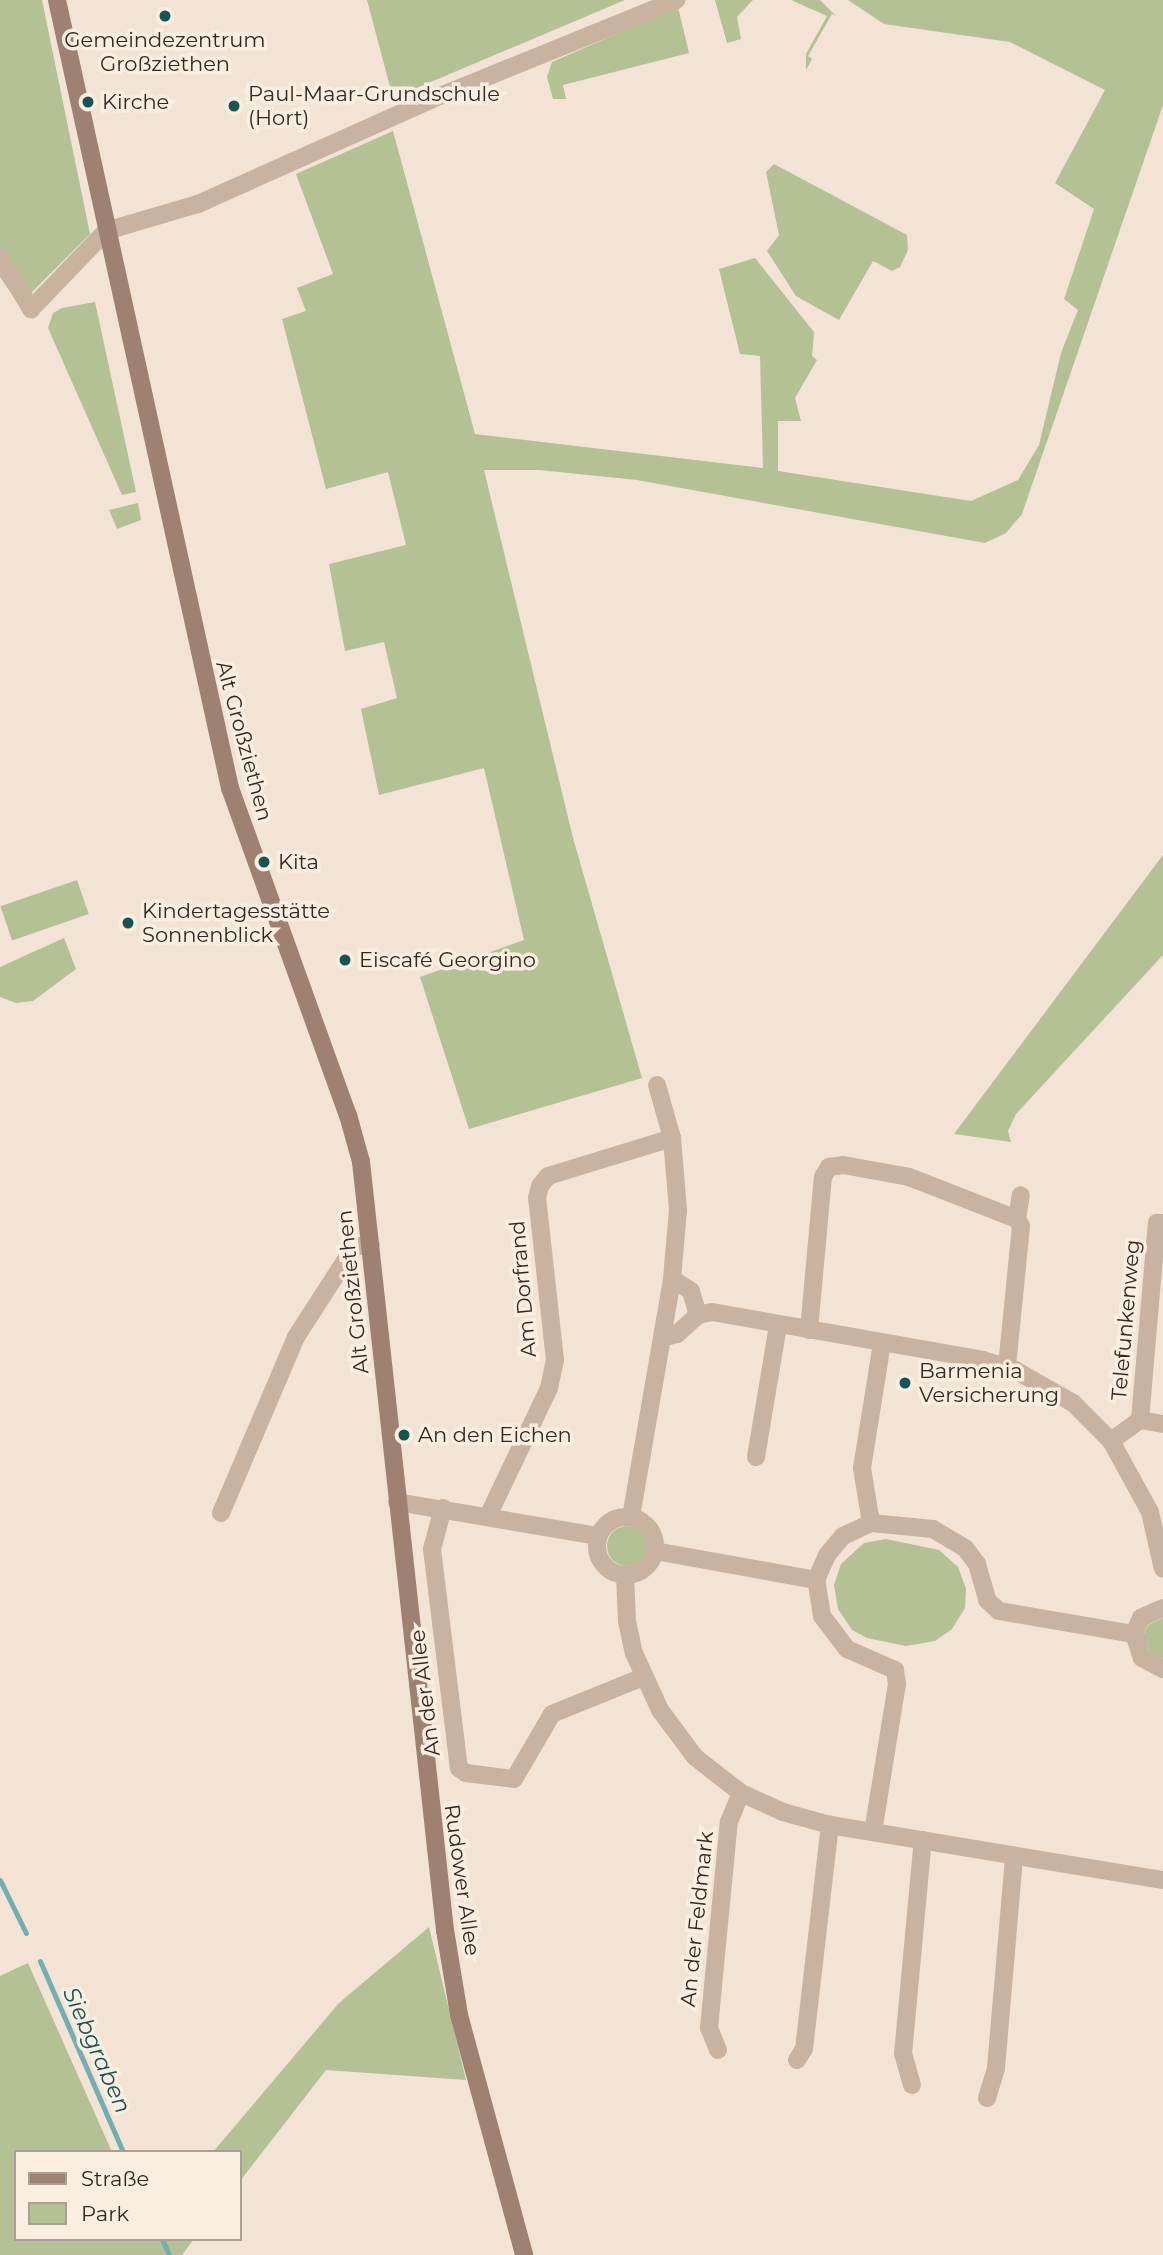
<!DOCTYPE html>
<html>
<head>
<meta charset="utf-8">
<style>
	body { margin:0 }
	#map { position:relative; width:1163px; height:2255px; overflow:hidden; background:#f2e3d4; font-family:Montserrat,sans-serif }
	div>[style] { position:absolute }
	.green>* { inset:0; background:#b3c194; transform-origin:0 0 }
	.round { border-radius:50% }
	.stream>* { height:5px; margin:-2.5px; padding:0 2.5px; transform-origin:2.5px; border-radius:2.5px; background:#72afb1 }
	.street>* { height:18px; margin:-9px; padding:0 9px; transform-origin:9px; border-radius:9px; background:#cab2a0 }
	.street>.ring { margin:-9px; padding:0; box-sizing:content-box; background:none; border:18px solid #cab2a0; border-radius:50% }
	.secondary>* { height:18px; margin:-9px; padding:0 9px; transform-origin:9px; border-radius:9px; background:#9e8171 }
	.dots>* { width:19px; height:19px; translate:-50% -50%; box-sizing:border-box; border:4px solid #faeee0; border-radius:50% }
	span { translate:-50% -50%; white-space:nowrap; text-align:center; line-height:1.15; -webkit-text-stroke:7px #faeee0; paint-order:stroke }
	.poi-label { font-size:21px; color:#332824 }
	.left { translate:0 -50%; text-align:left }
	.street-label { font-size:21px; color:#332824 }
	.water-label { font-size:23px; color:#175457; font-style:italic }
	.legend { position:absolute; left:14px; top:2150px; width:228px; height:91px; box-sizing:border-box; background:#faeee0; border:2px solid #aa9f95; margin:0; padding:9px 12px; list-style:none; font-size:21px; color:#332824 }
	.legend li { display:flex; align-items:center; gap:14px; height:35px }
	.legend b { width:35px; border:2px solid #aa9f95 }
</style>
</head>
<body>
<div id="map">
	<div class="green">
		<i style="clip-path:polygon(0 0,42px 0,90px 234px,19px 305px,0 277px)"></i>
		<i style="clip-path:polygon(367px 0,625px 0,393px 98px)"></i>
		<i style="clip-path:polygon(715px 0,753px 0,737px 17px,741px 39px,727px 43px)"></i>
		<i style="clip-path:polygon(791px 0,820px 0,836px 16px,832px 14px,808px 56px,812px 59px,806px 70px,806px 54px,827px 16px)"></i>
		<i style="clip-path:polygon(848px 0,1163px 0,1163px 105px,1022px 514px,1006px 533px,985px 543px,637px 480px,539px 470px,484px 470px,573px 838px,642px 1078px,469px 1129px,420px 977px,524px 940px,484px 768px,379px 795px,361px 709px,397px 698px,384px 642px,345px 651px,329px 564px,406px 545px,388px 472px,326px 489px,282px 319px,306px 311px,297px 288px,333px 274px,296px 174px,393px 131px,475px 434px,763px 468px,760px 356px,740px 354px,719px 269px,755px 258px,814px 332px,812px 356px,817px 360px,795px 398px,801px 421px,778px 421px,778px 471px,971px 501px,1018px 480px,1039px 445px,1061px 353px,1078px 310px,1064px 299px,1094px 209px,1055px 183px,1105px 90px,1010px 42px,884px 24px)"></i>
		<i style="clip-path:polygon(678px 7px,689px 53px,563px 85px,566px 99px,553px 99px,547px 77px,552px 62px)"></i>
		<i style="clip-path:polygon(774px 164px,907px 235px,908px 250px,900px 267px,892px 271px,873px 261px,839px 320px,796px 296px,767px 251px,779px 235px,766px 172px)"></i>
		<i style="clip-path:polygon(95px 302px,136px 492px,122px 495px,48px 328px,53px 313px,62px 308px)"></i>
		<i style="clip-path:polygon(138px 503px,141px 520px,117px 529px,109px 510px)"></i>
		<i style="clip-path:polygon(1163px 855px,1163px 955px,1016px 1114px,1008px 1131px,1011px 1142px,954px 1134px)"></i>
		<i style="left:77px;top:880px;width:36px;height:81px;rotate:71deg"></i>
		<i style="clip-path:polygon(64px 938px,76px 969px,33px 1001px,16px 1003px,0 997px,0 967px)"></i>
		<i class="round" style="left:607px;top:1526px;width:40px;height:40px"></i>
		<i style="clip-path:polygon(886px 1539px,939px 1550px,958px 1567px,966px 1589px,965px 1608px,952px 1629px,935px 1641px,906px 1646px,867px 1638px,852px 1630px,838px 1609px,834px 1585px,841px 1564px,864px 1543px)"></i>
		<i style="clip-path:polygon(1163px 1618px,1163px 1659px,1150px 1653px,1143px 1636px,1148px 1625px)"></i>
		<i style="clip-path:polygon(429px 1927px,466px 2080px,326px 2070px,240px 2181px,240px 2152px,213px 2152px,339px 2003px)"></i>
		<i style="clip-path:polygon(28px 1963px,112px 2152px,16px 2152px,16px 2239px,194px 2239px,182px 2255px,0 2255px,0 1976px)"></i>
	</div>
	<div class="stream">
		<i style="left:0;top:1880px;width:59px;rotate:63.9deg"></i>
		<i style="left:40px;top:1961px;width:208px;rotate:66.5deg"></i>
		<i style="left:162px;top:2239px;width:17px;rotate:66deg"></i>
	</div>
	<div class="street">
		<i style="left:0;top:257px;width:61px;rotate:59.2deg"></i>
		<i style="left:31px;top:309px;width:108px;rotate:-46.1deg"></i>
		<i style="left:106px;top:231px;width:96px;rotate:-16.4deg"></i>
		<i style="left:198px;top:204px;width:265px;rotate:-24.1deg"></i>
		<i style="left:440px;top:96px;width:255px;rotate:-22.1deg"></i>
		<i style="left:1017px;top:1219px;width:24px;rotate:-81deg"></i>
		<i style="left:672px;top:1279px;width:22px;rotate:32deg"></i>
		<i style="left:691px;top:1291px;width:25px;rotate:74deg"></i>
		<i style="left:809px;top:1330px;width:154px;rotate:-84.8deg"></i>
		<i style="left:823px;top:1177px;width:12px;rotate:-59deg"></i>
		<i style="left:829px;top:1167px;width:14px;rotate:-8deg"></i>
		<i style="left:843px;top:1165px;width:67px;rotate:10.3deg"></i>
		<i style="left:909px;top:1177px;width:116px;rotate:21.3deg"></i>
		<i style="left:1017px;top:1219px;width:8px;rotate:60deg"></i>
		<i style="left:1021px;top:1226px;width:142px;rotate:95.7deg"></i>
		<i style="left:662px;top:1338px;width:16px;rotate:-15deg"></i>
		<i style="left:677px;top:1334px;width:28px;rotate:-42deg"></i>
		<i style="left:698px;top:1315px;width:14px;rotate:-12deg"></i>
		<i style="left:712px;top:1312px;width:275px;rotate:10deg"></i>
		<i style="left:983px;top:1360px;width:34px;rotate:17deg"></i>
		<i style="left:1015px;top:1370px;width:67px;rotate:29.6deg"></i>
		<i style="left:1073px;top:1403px;width:54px;rotate:45deg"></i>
		<i style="left:1111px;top:1441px;width:81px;rotate:61.2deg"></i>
		<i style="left:1150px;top:1512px;width:58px;rotate:77.2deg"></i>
		<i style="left:1140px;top:1420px;width:23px;rotate:10deg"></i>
		<i style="left:1111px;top:1441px;width:36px;rotate:-36deg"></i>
		<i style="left:1140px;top:1420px;width:198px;rotate:-85.1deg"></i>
		<i style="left:1157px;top:1223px;width:6px"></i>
		<i style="left:756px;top:1457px;width:134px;rotate:-80.5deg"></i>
		<i style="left:397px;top:1502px;width:204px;rotate:9.6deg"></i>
		<i style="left:443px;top:1508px;width:42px;rotate:105deg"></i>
		<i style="left:432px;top:1549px;width:221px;rotate:83deg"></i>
		<i style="left:459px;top:1768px;width:9px;rotate:36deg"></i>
		<i style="left:466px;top:1773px;width:48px;rotate:7.1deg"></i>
		<i style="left:514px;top:1779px;width:75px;rotate:-59.7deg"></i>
		<i style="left:552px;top:1714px;width:98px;rotate:-22.1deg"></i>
		<i style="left:221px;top:1513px;width:191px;rotate:-66.9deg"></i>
		<i style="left:296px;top:1337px;width:107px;rotate:-57.2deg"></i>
		<i style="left:354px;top:1247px;width:17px;rotate:-10deg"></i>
		<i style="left:488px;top:1516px;width:142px;rotate:-64.5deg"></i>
		<i style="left:549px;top:1388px;width:29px;rotate:-78deg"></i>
		<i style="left:555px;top:1360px;width:163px;rotate:-96.3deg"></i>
		<i style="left:537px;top:1198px;width:12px;rotate:-76deg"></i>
		<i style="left:540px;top:1186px;width:13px;rotate:-51deg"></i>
		<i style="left:548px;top:1176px;width:130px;rotate:-17deg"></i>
		<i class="ring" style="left:597px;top:1517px;width:40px;height:40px"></i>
		<i style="left:631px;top:1517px;width:242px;rotate:-80.2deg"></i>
		<i style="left:672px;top:1279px;width:69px;rotate:-85deg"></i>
		<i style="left:678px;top:1210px;width:72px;rotate:-94.8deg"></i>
		<i style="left:672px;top:1138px;width:55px;rotate:-105.8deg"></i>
		<i style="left:871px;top:1523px;width:56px;rotate:-99.3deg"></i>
		<i style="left:862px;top:1468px;width:127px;rotate:-80.9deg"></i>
		<i style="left:655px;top:1551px;width:164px;rotate:10.2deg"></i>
		<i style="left:625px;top:1575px;width:46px;rotate:87.5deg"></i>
		<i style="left:627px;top:1621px;width:33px;rotate:78deg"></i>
		<i style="left:634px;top:1653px;width:63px;rotate:65.5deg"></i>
		<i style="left:660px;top:1710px;width:59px;rotate:53.3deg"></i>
		<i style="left:695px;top:1757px;width:58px;rotate:38deg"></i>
		<i style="left:741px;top:1793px;width:46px;rotate:24.3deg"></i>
		<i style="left:783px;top:1812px;width:49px;rotate:15.5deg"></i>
		<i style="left:830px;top:1825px;width:338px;rotate:9.4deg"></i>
		<i style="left:1163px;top:1608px;width:24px;rotate:156deg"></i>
		<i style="left:1141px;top:1618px;width:17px;rotate:114deg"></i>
		<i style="left:1134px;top:1634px;width:25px;rotate:72deg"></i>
		<i style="left:1142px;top:1658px;width:24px;rotate:28deg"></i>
		<i style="left:873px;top:1832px;width:150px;rotate:-80.8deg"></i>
		<i style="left:897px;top:1684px;width:14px;rotate:-98deg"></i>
		<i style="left:895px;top:1670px;width:52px;rotate:-156.4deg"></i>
		<i style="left:847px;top:1649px;width:41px;rotate:-127.1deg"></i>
		<i style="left:822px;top:1616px;width:36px;rotate:-99deg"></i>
		<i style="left:816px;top:1580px;width:27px;rotate:-66deg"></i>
		<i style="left:827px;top:1555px;width:25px;rotate:-50deg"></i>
		<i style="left:843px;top:1536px;width:31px;rotate:-25deg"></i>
		<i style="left:871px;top:1523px;width:62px;rotate:5.5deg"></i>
		<i style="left:933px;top:1529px;width:37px;rotate:31deg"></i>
		<i style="left:965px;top:1548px;width:20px;rotate:53deg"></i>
		<i style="left:977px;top:1564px;width:37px;rotate:74deg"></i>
		<i style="left:987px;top:1600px;width:16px;rotate:43deg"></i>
		<i style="left:999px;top:1611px;width:137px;rotate:9.7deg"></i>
		<i style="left:718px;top:2050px;width:24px;rotate:-112deg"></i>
		<i style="left:709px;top:2028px;width:207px;rotate:-84.5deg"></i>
		<i style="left:729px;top:1822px;width:31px;rotate:-68deg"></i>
		<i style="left:797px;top:2060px;width:13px;rotate:-58deg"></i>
		<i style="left:804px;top:2049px;width:226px;rotate:-83.4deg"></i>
		<i style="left:912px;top:2085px;width:32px;rotate:-106deg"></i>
		<i style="left:903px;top:2054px;width:215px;rotate:-84.7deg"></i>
		<i style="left:987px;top:2098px;width:31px;rotate:-73deg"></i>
		<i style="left:996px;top:2068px;width:213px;rotate:-85.1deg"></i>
	</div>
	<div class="secondary">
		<i style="left:57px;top:0;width:807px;rotate:77.62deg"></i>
		<i style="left:230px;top:788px;width:348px;rotate:70.2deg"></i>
		<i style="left:348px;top:1115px;width:49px;rotate:74.5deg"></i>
		<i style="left:361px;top:1162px;width:773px;rotate:83.76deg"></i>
		<i style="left:445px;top:1930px;width:86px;rotate:80.6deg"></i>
		<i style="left:459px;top:2015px;width:249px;rotate:74.8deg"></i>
	</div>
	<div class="dots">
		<i style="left:165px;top:16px;background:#175457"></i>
		<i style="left:88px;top:102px;background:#175457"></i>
		<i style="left:234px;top:106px;background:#175457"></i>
		<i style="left:264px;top:862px;background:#175457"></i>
		<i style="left:128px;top:923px;background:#175457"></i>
		<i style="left:345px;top:960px;background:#175457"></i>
		<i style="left:905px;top:1383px;background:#175457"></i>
		<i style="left:404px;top:1435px;background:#175457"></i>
	</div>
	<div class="poi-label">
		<span style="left:165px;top:52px">Gemeindezentrum<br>Großziethen</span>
		<span class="left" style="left:248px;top:106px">Paul-Maar-Grundschule<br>(Hort)</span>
		<span class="left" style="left:102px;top:102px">Kirche</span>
		<span class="left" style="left:278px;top:862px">Kita</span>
		<span class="left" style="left:142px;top:923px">Kindertagesstätte<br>Sonnenblick</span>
		<span class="left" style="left:359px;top:960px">Eiscafé Georgino</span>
		<span class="left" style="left:919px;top:1383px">Barmenia<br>Versicherung</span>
		<span class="left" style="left:418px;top:1435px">An den Eichen</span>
	</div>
	<div class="street-label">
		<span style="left:244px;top:741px;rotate:75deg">Alt Großziethen</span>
		<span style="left:523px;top:1289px;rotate:-95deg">Am Dorfrand</span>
		<span style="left:353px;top:1292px;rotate:-96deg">Alt Großziethen</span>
		<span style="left:1126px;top:1320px;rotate:-85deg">Telefunkenweg</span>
		<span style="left:425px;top:1693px;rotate:-97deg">An der Allee</span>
		<span style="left:462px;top:1880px;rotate:82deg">Rudower Allee</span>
		<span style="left:697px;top:1919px;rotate:-84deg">An der Feldmark</span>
	</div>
	<div class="water-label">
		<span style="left:97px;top:2050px;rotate:66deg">Siebgraben</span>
	</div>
	<ul class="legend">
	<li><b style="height:9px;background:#9e8171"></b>Straße</li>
	<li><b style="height:19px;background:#b3c194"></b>Park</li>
	</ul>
</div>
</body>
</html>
